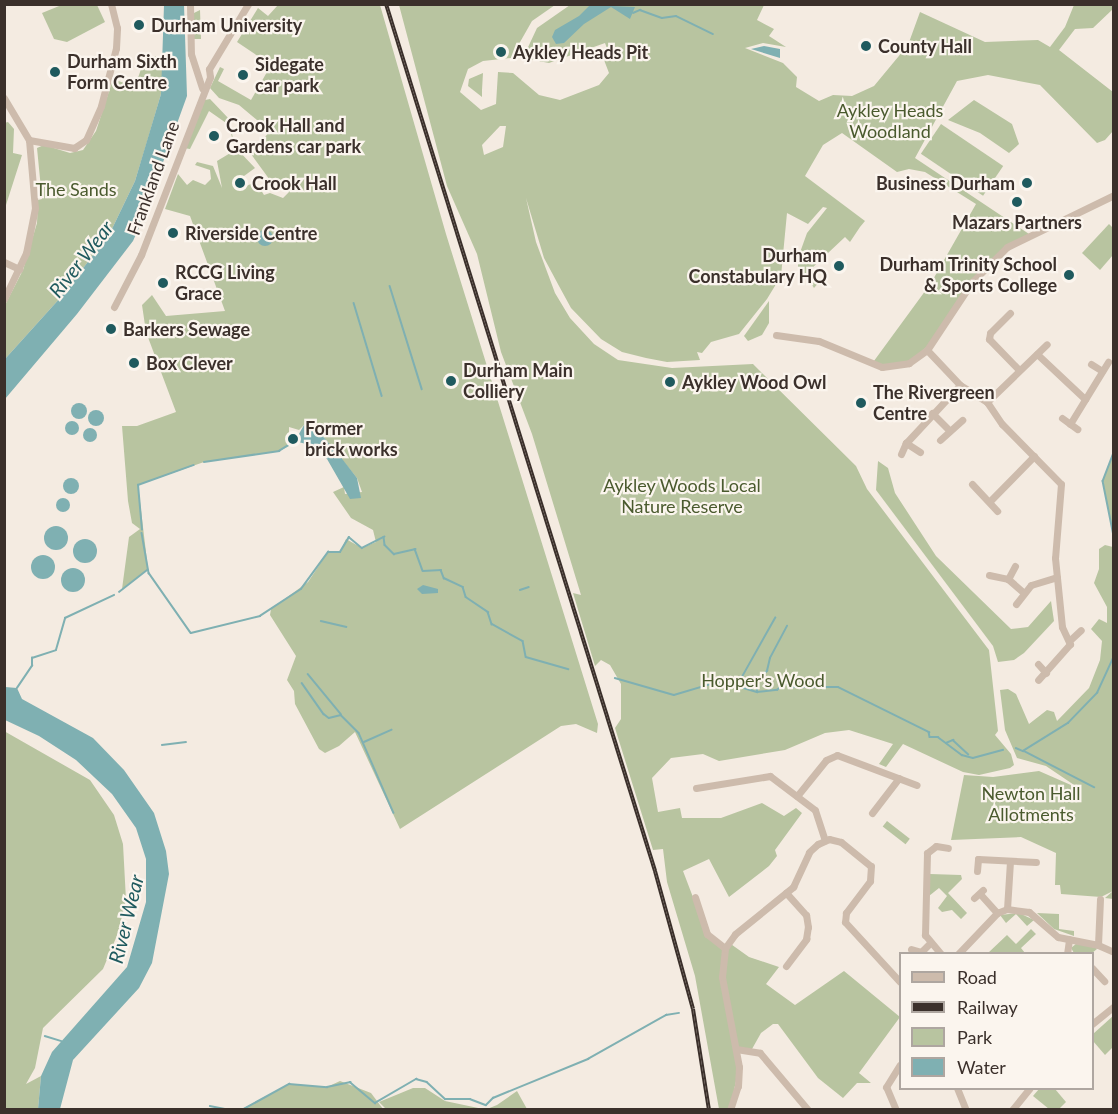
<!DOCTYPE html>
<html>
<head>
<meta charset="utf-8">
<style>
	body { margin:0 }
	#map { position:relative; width:1118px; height:1114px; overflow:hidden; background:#f4ebe1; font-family:Lato,sans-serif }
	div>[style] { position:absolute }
	.green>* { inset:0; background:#b8c4a0; transform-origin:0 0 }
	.water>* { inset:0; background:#7fb0b2 }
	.round { border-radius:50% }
	.stream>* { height:1.5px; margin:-0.75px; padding:0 0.75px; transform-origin:0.75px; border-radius:0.75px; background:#7fb0b2 }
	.minor>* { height:7px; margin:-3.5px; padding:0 3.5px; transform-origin:3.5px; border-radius:3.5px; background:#cdbbac }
	.rail>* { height:4px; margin-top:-2px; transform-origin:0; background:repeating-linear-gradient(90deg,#fbf5ee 0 4.5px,#3b302b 0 9px); box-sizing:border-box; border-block:2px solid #3b302b }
	.dots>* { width:16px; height:16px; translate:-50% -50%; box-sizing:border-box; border:3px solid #fbf5ee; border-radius:50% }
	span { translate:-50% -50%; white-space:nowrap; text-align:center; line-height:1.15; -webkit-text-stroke:4.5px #fbf5ee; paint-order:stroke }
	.poi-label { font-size:18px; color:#3b302b; font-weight:700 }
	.left { translate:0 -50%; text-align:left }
	.right { translate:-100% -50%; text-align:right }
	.park-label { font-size:18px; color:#4a5a2e }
	.street-label { font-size:18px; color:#3b302b }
	.water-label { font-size:20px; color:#1f5a5e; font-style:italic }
	.frame { position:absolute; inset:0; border:6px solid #3b302b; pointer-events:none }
	.legend { position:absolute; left:899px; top:952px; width:195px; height:138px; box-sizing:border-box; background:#fbf5ee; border:2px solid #aea6a0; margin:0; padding:8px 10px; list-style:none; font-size:18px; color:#3b302b }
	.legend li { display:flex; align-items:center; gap:12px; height:30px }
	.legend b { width:30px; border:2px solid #aea6a0 }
</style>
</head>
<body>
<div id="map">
	<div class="green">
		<i style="clip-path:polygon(64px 4px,97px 5px,105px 22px,67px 42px,54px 39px,42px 13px)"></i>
		<i style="clip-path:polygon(278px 5px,380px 5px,446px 234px,598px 724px,597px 733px,576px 724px,561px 726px,400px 829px,355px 732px,339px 746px,325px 753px,319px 749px,295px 704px,294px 691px,287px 680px,296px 656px,270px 615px,271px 609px,308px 582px,328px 552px,340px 552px,346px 539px,362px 548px,376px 542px,373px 530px,351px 518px,333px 492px,344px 487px,345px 494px,362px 492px,357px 478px,321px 434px,304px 425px,299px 430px,289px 427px,289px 446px,279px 451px,204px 462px,138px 485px,148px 569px,122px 589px,129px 537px,140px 529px,132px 523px,128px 501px,122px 426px,137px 426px,176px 412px,146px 332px,142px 305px,152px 295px,166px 316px,225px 311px,190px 216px,165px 209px,178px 174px,187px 185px,193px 180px,205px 185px,211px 179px,210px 170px,195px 165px,197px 162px,213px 166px,222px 188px,217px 161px,237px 149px,255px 168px,233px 184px,236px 190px,256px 182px,264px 195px,270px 193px,283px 198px,289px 192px,281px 183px,275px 187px,251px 154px,270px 131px,239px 105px,219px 98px,210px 88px,220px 67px,224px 69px,218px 81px,251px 100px,271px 65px,237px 42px,258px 8px,268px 16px)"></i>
		<i style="clip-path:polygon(evenodd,399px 5px,555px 5px,532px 21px,511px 58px,483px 61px,468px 69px,460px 92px,481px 110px,496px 104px,498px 72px,513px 73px,539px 95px,560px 100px,599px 85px,609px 73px,604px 60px,609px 54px,605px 43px,549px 63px,523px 58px,537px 28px,570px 5px,764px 5px,757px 20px,774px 29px,769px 36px,786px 47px,763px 43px,745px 48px,783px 63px,797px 77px,796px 87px,819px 101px,833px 95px,852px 96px,874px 86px,908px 45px,920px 12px,985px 42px,1038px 40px,1050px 47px,1065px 27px,1074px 5px,1113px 5px,1113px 9px,1093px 28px,1075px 29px,1059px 50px,1113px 92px,1113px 131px,1105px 140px,1097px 143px,1040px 85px,988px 75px,957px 81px,915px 158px,1029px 234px,992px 260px,934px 340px,909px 363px,871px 365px,931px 283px,976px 204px,925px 172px,909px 169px,897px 172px,842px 133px,823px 145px,805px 176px,865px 221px,860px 227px,850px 242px,845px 237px,810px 270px,820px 281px,814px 288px,805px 274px,798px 272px,798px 258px,807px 233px,827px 208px,823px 207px,808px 224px,787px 213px,781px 276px,767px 299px,739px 334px,711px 342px,702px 353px,697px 352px,700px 360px,667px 362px,646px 358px,622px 352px,601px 339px,571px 308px,559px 286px,544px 258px,526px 198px,536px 242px,555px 293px,570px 318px,594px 344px,618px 360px,672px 368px,753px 364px,856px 466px,867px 489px,989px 650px,998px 731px,995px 735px,1011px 754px,1014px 765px,1010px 768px,979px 775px,963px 772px,903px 744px,886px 767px,879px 764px,893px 744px,849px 730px,825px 733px,785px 750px,719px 761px,703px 754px,671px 758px,652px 778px,658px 812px,680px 808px,682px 818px,721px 818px,762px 803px,784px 816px,796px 808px,802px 813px,775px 850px,777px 856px,769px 866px,729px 897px,709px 859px,683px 871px,707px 934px,725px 948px,728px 942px,749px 957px,779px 967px,766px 984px,795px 1005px,844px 971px,900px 1017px,859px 1073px,871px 1083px,857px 1083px,843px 1098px,818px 1078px,778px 1024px,773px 1024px,761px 1033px,752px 1049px,736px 1049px,739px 1067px,730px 1109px,719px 1109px,695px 976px,667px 882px,663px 849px,653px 850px,615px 728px,621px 719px,621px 684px,610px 665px,601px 660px,595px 666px,573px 593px,581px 595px,532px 434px,501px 352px,477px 254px,447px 186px,399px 5px,500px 126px,506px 126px,503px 147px,484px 155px,482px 145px,500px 126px)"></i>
		<i style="clip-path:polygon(200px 10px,201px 39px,194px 39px,194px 13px)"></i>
		<i style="clip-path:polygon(165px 56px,161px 94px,146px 145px,135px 181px,110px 233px,61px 297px,5px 359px,5px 305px,23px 270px,37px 223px,38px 200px,42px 199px,37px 148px,44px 145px,70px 153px,83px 150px,96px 131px,113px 79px,135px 87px,145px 57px)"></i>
		<i style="clip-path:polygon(483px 73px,482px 90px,482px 97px,468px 86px,469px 79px)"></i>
		<i style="clip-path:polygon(210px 99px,230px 120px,234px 146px,229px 125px,209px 111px,190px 149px,184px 148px,205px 100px)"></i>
		<i style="clip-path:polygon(974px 100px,1012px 124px,1019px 144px,1009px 153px,980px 133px,948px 120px)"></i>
		<i style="clip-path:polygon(8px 122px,14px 129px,13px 153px,22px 155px,6px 205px,4px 123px)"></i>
		<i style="left:941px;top:124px;width:75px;height:36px;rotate:34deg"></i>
		<i style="clip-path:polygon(1109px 224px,1113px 228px,1113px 255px,1100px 270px,1082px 253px)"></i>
		<i style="clip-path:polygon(769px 301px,769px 323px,762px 335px,748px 341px,744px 336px)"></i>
		<i style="clip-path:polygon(1113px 453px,1113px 536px,1103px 481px)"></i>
		<i style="clip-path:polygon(878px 461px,888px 468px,895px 493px,936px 556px,1011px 629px,1028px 627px,1051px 601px,1054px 621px,1024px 653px,1014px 660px,998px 662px,993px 646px,876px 490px)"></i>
		<i style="clip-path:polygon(1105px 545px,1113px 547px,1113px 899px,1105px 898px,1113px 891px,1101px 897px,1061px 894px,1060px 885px,1055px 885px,1056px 853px,1021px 837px,951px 840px,964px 775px,993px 777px,1039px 771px,1080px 789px,1046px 766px,1017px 758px,1005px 730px,1000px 690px,1008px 689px,1016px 694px,1029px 724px,1047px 710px,1054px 712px,1057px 721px,1089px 688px,1100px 660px,1102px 641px,1091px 629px,1099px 619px,1107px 623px,1107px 607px,1094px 583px,1099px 569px,1099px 549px)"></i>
		<i style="clip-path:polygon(4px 731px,90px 780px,114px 815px,123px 844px,126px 900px,118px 933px,103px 969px,43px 1028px,35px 1068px,26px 1084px,41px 1076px,38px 1109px,5px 1109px)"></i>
		<i style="left:887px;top:821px;width:29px;height:7px;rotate:38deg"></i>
		<i style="clip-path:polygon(930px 874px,961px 875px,962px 879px,948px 893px,967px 913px,961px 919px,952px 910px,942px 912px,938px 908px,947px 896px,939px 888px,929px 896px)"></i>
		<i style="clip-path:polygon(1019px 913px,1034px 920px,1027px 926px,1016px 914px,1006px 923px,1000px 915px)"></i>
		<i style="clip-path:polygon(1037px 913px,1059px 914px,1059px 929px,1074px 931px,1074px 936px,1054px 929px)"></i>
		<i style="clip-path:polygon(1031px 929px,1036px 934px,1021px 948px,1025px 953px,988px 953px,1007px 935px,1016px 944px)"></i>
		<i style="clip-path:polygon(1077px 943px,1095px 947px,1097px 949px,1092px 953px,1074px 953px,1071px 948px)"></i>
		<i style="clip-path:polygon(1113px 1016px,1113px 1047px,1105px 1055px,1093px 1041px,1093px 1034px)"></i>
		<i style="clip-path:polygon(340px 1081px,371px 1093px,383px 1109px,242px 1109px,289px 1084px,327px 1087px)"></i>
		<i style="clip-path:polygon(413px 1088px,425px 1088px,445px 1101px,483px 1109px,386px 1109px,379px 1102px)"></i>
		<i style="clip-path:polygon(1039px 1089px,1055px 1089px,1066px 1102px,1059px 1109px,1049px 1109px,1033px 1096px)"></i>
		<i style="clip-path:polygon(517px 1091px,527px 1109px,487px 1109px,497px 1105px)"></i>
	</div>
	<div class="water">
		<i style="clip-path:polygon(164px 5px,184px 5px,187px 96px,141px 223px,133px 241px,77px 314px,5px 399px,5px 359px,61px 297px,110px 233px,135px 181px,161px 94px)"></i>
		<i style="clip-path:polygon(590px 5px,635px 7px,630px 19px,611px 7px,584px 24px,564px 43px,556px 44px,552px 37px,555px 30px,579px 16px)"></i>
		<i style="clip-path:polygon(764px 46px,780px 49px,780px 58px,751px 49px)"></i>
		<i class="round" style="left:257px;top:230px;width:16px;height:16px"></i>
		<i class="round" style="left:71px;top:403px;width:16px;height:16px"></i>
		<i class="round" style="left:88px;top:410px;width:16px;height:16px"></i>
		<i class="round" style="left:65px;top:421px;width:14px;height:14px"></i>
		<i style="clip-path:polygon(304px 425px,321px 434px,343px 460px,357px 478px,361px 498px,350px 499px,327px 459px,313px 446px,295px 441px)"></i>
		<i class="round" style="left:83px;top:428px;width:14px;height:14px"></i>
		<i class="round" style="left:63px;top:478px;width:16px;height:16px"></i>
		<i class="round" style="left:56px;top:498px;width:14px;height:14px"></i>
		<i class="round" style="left:44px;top:526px;width:24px;height:24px"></i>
		<i class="round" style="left:73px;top:539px;width:24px;height:24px"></i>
		<i class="round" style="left:31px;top:555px;width:24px;height:24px"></i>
		<i class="round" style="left:61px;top:568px;width:24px;height:24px"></i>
		<i style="clip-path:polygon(423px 585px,438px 589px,438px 593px,422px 594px,417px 589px)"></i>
		<i style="clip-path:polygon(5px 687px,17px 688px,22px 699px,93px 738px,124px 770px,154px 813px,166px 851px,169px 874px,152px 963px,139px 988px,73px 1060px,60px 1109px,38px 1109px,41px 1076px,52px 1052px,127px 967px,146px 902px,146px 859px,136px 828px,112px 794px,76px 760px,39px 736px,5px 720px)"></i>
	</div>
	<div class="stream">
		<i style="left:633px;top:13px;width:8px;rotate:-23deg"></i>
		<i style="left:640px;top:10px;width:23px;rotate:20deg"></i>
		<i style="left:662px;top:18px;width:14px;rotate:-8deg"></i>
		<i style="left:676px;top:16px;width:41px;rotate:25.9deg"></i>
		<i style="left:273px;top:237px;width:7px;rotate:-16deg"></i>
		<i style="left:390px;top:286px;width:108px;rotate:72.7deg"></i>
		<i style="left:354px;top:303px;width:97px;rotate:73.2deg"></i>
		<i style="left:1114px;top:453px;width:30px;rotate:111deg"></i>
		<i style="left:1103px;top:481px;width:56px;rotate:78.7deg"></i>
		<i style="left:204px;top:462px;width:76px;rotate:-8.3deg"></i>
		<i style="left:279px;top:451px;width:19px;rotate:-32deg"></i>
		<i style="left:142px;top:530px;width:45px;rotate:-95.1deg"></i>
		<i style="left:138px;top:485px;width:59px;rotate:-19.7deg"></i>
		<i style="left:142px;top:533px;width:41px;rotate:80.1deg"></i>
		<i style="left:149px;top:573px;width:73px;rotate:55deg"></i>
		<i style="left:191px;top:633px;width:71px;rotate:-13.8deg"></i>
		<i style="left:260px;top:616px;width:49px;rotate:-33.4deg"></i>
		<i style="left:301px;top:589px;width:46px;rotate:-53.9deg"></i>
		<i style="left:328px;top:552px;width:12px"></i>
		<i style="left:340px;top:552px;width:17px;rotate:-59deg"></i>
		<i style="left:349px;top:537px;width:17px;rotate:40deg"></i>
		<i style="left:362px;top:548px;width:25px;rotate:-27deg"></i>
		<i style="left:384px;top:537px;width:8px;rotate:83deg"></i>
		<i style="left:385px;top:545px;width:13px;rotate:45deg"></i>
		<i style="left:394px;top:554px;width:22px;rotate:-13deg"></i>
		<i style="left:415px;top:549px;width:23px;rotate:70deg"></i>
		<i style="left:423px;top:571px;width:18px;rotate:-3deg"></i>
		<i style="left:441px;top:570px;width:9px;rotate:69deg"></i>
		<i style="left:444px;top:578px;width:21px;rotate:25deg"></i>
		<i style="left:463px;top:587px;width:10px;rotate:73deg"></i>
		<i style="left:466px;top:597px;width:27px;rotate:34deg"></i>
		<i style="left:488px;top:612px;width:13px;rotate:72deg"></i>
		<i style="left:492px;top:624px;width:35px;rotate:29deg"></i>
		<i style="left:523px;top:641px;width:16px;rotate:79deg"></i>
		<i style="left:526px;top:657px;width:44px;rotate:15.9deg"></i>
		<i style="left:520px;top:590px;width:9px;rotate:-18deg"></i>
		<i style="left:119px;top:592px;width:36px;rotate:-38deg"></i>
		<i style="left:321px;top:621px;width:26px;rotate:13deg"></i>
		<i style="left:308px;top:674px;width:52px;rotate:50.5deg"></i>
		<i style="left:615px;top:678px;width:61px;rotate:16.1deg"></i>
		<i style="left:674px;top:695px;width:49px;rotate:-16.6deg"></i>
		<i style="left:721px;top:681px;width:38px;rotate:17deg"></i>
		<i style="left:757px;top:692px;width:20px;rotate:-6deg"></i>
		<i style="left:777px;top:690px;width:11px;rotate:-41deg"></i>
		<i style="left:785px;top:683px;width:9px;rotate:27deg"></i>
		<i style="left:793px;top:687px;width:45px"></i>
		<i style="left:838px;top:687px;width:102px;rotate:26.3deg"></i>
		<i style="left:929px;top:732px;width:5px;rotate:79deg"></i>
		<i style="left:930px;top:737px;width:8px"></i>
		<i style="left:938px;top:737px;width:30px;rotate:37deg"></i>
		<i style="left:962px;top:755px;width:11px;rotate:15deg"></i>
		<i style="left:973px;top:758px;width:31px;rotate:-15deg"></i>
		<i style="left:302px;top:683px;width:38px;rotate:55deg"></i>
		<i style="left:324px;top:714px;width:6px;rotate:39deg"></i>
		<i style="left:329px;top:718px;width:12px;rotate:-14deg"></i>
		<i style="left:341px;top:715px;width:25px;rotate:45deg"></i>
		<i style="left:359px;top:733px;width:87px;rotate:66.4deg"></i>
		<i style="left:738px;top:684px;width:76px;rotate:-60.7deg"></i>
		<i style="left:17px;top:688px;width:27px;rotate:-56deg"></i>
		<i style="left:32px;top:666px;width:8px;rotate:-90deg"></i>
		<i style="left:32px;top:658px;width:25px;rotate:-18deg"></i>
		<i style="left:56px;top:650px;width:33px;rotate:-74deg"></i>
		<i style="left:65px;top:618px;width:54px;rotate:-25.1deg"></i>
		<i style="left:757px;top:691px;width:10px;rotate:-96deg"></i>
		<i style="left:756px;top:681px;width:15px;rotate:-42deg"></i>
		<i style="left:767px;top:671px;width:13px;rotate:-77deg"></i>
		<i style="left:770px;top:658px;width:36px;rotate:-62deg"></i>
		<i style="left:364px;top:742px;width:30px;rotate:-24deg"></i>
		<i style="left:946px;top:743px;width:8px;rotate:-23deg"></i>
		<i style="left:953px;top:740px;width:21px;rotate:43deg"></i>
		<i style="left:162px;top:745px;width:24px;rotate:-7deg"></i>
		<i style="left:1016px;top:748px;width:8px;rotate:23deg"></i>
		<i style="left:1023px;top:751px;width:53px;rotate:-31.9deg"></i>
		<i style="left:1068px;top:723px;width:42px;rotate:-46deg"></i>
		<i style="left:1097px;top:693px;width:41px;rotate:-65.3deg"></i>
		<i style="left:1024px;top:751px;width:79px;rotate:27.2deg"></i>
		<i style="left:45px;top:1036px;width:17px;rotate:17deg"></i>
		<i style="left:210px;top:1106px;width:20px;rotate:11deg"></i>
		<i style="left:242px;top:1110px;width:54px;rotate:-29deg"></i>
		<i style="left:289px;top:1084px;width:38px;rotate:5deg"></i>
		<i style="left:327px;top:1087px;width:24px;rotate:-12deg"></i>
		<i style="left:350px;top:1082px;width:33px;rotate:40deg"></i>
		<i style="left:375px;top:1103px;width:48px;rotate:-30.3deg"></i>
		<i style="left:416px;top:1079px;width:11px;rotate:15deg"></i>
		<i style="left:427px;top:1082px;width:25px;rotate:43deg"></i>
		<i style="left:445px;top:1099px;width:25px"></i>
		<i style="left:470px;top:1099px;width:17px;rotate:21deg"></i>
		<i style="left:486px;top:1105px;width:10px;rotate:-45deg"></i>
		<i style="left:493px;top:1098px;width:103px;rotate:-22.3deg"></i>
		<i style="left:588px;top:1059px;width:90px;rotate:-29.4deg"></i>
		<i style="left:666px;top:1015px;width:13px;rotate:-9deg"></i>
	</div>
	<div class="minor">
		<i style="left:190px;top:4px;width:50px;rotate:88.9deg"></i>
		<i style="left:191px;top:54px;width:36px;rotate:72deg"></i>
		<i style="left:209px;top:69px;width:76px;rotate:-59deg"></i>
		<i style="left:4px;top:98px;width:49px;rotate:59.2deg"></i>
		<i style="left:29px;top:140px;width:68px;rotate:85deg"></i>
		<i style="left:35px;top:208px;width:46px;rotate:101.3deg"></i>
		<i style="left:26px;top:253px;width:51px;rotate:115.6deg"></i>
		<i style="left:29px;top:140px;width:46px;rotate:10.1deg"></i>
		<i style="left:74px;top:148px;width:14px;rotate:-34deg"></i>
		<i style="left:86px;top:140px;width:37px;rotate:-66deg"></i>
		<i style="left:101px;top:106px;width:60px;rotate:-75.5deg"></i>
		<i style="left:116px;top:48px;width:20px;rotate:-87deg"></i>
		<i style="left:117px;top:28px;width:25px;rotate:-104deg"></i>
		<i style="left:4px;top:262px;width:17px;rotate:25deg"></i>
		<i style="left:114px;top:307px;width:59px;rotate:-62.6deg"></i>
		<i style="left:141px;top:255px;width:191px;rotate:-68.8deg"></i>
		<i style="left:210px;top:77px;width:8px;rotate:-97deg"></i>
		<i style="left:1010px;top:313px;width:28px;rotate:135deg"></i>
		<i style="left:990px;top:333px;width:6px;rotate:99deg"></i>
		<i style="left:989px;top:339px;width:43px;rotate:45.9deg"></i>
		<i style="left:776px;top:335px;width:43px;rotate:7.9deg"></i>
		<i style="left:819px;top:341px;width:68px;rotate:22.4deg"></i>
		<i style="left:882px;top:367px;width:27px;rotate:-8deg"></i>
		<i style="left:909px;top:363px;width:22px;rotate:-36deg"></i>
		<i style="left:927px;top:350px;width:82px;rotate:-56.5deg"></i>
		<i style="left:972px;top:282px;width:49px;rotate:-45deg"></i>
		<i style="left:1007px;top:247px;width:119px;rotate:-25.9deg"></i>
		<i style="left:927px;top:350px;width:48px;rotate:46.7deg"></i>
		<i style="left:960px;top:385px;width:32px;rotate:32deg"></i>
		<i style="left:987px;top:402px;width:27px;rotate:56deg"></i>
		<i style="left:1002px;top:424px;width:84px;rotate:45.5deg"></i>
		<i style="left:1061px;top:484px;width:74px;rotate:94.6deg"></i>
		<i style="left:1055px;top:558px;width:69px;rotate:84.2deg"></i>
		<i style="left:1062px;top:627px;width:19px;rotate:65deg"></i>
		<i style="left:1070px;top:644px;width:48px;rotate:131.6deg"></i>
		<i style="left:1037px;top:354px;width:66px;rotate:43.2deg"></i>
		<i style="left:1091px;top:364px;width:13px;rotate:32deg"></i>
		<i style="left:987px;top:402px;width:83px;rotate:-44deg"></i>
		<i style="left:932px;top:413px;width:25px;rotate:45deg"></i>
		<i style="left:1062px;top:418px;width:19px;rotate:36deg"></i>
		<i style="left:1070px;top:424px;width:73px;rotate:-58.5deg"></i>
		<i style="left:940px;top:440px;width:30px;rotate:-42deg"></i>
		<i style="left:920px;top:452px;width:17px;rotate:-147deg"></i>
		<i style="left:906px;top:443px;width:79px;rotate:-47deg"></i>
		<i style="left:901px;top:454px;width:12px;rotate:-66deg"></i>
		<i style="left:972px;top:484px;width:37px;rotate:47deg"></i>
		<i style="left:990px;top:501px;width:63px;rotate:-45.6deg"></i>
		<i style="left:1015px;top:566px;width:15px;rotate:118deg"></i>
		<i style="left:1008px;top:579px;width:21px;rotate:41deg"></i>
		<i style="left:989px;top:575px;width:19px;rotate:12deg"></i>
		<i style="left:1016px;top:604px;width:24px;rotate:-52deg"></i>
		<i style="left:1031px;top:585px;width:27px;rotate:-17deg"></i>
		<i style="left:1069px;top:641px;width:16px;rotate:-43deg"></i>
		<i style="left:1038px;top:664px;width:12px;rotate:48deg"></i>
		<i style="left:696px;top:788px;width:75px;rotate:-9.2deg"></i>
		<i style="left:770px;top:776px;width:56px;rotate:37.1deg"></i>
		<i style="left:815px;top:810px;width:32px;rotate:72deg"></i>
		<i style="left:797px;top:796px;width:46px;rotate:-51.1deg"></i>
		<i style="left:826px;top:760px;width:12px;rotate:-24deg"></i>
		<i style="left:837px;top:755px;width:85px;rotate:20.6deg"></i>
		<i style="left:872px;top:813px;width:44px;rotate:-52.4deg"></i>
		<i style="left:977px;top:871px;width:12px;rotate:-85deg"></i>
		<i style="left:978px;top:859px;width:58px;rotate:3deg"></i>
		<i style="left:981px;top:895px;width:24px;rotate:48deg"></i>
		<i style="left:695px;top:897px;width:39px;rotate:72deg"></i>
		<i style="left:707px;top:934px;width:23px;rotate:38deg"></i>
		<i style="left:974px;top:898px;width:12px;rotate:-42deg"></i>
		<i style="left:1007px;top:909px;width:48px;rotate:-86.4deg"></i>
		<i style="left:1098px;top:945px;width:46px;rotate:-87.5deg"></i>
		<i style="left:911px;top:949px;width:10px;rotate:17deg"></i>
		<i style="left:921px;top:952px;width:11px;rotate:-45deg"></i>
		<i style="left:941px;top:954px;width:25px;rotate:-130deg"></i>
		<i style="left:925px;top:935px;width:82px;rotate:-88.6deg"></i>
		<i style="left:927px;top:853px;width:11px;rotate:-38deg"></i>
		<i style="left:936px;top:846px;width:12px;rotate:9deg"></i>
		<i style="left:958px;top:954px;width:57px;rotate:-46.4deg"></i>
		<i style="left:997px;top:913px;width:11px;rotate:-22deg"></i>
		<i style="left:1007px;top:909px;width:22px;rotate:8deg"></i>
		<i style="left:1029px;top:912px;width:38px;rotate:41deg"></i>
		<i style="left:1058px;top:937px;width:41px;rotate:11.3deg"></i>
		<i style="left:1098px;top:945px;width:17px;rotate:24deg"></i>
		<i style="left:1067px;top:954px;width:15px;rotate:-82deg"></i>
		<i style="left:786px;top:966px;width:34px;rotate:-53deg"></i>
		<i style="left:806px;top:939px;width:12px;rotate:-81deg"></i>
		<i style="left:808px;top:927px;width:12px;rotate:-99deg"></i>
		<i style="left:806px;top:915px;width:30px;rotate:-132deg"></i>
		<i style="left:1092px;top:968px;width:18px;rotate:47deg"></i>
		<i style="left:1092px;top:1024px;width:28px;rotate:-39deg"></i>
		<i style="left:736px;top:1049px;width:24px;rotate:9deg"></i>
		<i style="left:760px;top:1053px;width:75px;rotate:49.9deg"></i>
		<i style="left:957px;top:1088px;width:24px;rotate:68deg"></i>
		<i style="left:730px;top:1110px;width:25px;rotate:-72deg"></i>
		<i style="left:738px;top:1086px;width:19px;rotate:-87deg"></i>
		<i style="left:739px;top:1067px;width:92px;rotate:-100.7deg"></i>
		<i style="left:722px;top:977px;width:29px;rotate:-84deg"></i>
		<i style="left:725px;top:948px;width:17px;rotate:-54deg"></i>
		<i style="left:735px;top:934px;width:75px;rotate:-39deg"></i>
		<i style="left:793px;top:887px;width:38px;rotate:-65deg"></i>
		<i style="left:809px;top:852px;width:12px;rotate:-42deg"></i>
		<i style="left:818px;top:844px;width:12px;rotate:-24deg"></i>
		<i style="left:829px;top:839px;width:12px;rotate:14deg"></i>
		<i style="left:841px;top:842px;width:38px;rotate:39deg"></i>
		<i style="left:871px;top:866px;width:15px;rotate:94deg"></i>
		<i style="left:870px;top:881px;width:40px;rotate:127deg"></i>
		<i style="left:846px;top:913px;width:9px;rotate:96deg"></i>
		<i style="left:845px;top:922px;width:81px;rotate:47.5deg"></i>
		<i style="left:896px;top:1110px;width:25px;rotate:-113deg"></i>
		<i style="left:886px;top:1087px;width:26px;rotate:-58deg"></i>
		<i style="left:1012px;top:1110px;width:28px;rotate:-51deg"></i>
	</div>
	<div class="rail">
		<i style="left:386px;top:4px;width:908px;rotate:72.76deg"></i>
		<i style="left:655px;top:871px;width:143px;rotate:74.6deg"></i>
		<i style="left:693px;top:1009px;width:102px;rotate:81deg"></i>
	</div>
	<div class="dots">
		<i style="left:139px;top:25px;background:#1f5a5e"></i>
		<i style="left:866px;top:46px;background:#1f5a5e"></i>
		<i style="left:501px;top:52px;background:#1f5a5e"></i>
		<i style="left:55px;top:72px;background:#1f5a5e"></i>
		<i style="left:243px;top:75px;background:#1f5a5e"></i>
		<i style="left:214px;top:136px;background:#1f5a5e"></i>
		<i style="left:240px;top:183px;background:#1f5a5e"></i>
		<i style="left:1027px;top:183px;background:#1f5a5e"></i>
		<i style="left:1017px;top:202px;background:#1f5a5e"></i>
		<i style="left:173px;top:233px;background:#1f5a5e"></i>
		<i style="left:839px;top:266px;background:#1f5a5e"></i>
		<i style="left:1069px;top:275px;background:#1f5a5e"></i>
		<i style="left:163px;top:283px;background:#1f5a5e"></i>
		<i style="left:111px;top:329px;background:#1f5a5e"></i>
		<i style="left:134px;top:363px;background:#1f5a5e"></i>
		<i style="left:451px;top:381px;background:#1f5a5e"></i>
		<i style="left:670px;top:382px;background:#1f5a5e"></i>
		<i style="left:861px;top:403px;background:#1f5a5e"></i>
		<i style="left:293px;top:439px;background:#1f5a5e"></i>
	</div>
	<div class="poi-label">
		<span class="left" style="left:151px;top:25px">Durham University</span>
		<span class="left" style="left:878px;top:46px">County Hall</span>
		<span class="left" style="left:513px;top:52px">Aykley Heads Pit</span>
		<span class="left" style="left:67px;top:72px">Durham Sixth<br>Form Centre</span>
		<span class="left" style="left:255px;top:75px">Sidegate<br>car park</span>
		<span class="left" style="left:226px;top:136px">Crook Hall and<br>Gardens car park</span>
		<span class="left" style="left:252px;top:183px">Crook Hall</span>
		<span class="right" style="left:1015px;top:183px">Business Durham</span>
		<span style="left:1017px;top:222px">Mazars Partners</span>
		<span class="left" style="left:185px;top:233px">Riverside Centre</span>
		<span class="right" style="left:827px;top:266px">Durham<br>Constabulary HQ</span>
		<span class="right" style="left:1057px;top:275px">Durham Trinity School<br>&amp; Sports College</span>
		<span class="left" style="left:175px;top:283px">RCCG Living<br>Grace</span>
		<span class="left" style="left:123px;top:329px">Barkers Sewage</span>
		<span class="left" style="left:146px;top:363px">Box Clever</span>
		<span class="left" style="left:463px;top:381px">Durham Main<br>Colliery</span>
		<span class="left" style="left:682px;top:382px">Aykley Wood Owl</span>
		<span class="left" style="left:873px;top:403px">The Rivergreen<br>Centre</span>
		<span class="left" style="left:305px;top:439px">Former<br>brick works</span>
	</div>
	<div class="park-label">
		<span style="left:890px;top:121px">Aykley Heads<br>Woodland</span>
		<span style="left:76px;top:189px">The Sands</span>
		<span style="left:682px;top:496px">Aykley Woods Local<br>Nature Reserve</span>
		<span style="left:763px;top:680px">Hopper's Wood</span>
		<span style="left:1031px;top:804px">Newton Hall<br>Allotments</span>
	</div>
	<div class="street-label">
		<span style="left:153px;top:178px;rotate:-70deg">Frankland Lane</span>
	</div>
	<div class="water-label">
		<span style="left:81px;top:259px;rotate:-52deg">River Wear</span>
		<span style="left:126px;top:919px;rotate:-76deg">River Wear</span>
	</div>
	<div class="frame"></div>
	<ul class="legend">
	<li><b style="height:8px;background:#cdbbac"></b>Road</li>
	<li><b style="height:8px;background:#3b302b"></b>Railway</li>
	<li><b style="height:16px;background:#b8c4a0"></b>Park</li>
	<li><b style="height:16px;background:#7fb0b2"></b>Water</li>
	</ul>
</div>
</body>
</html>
